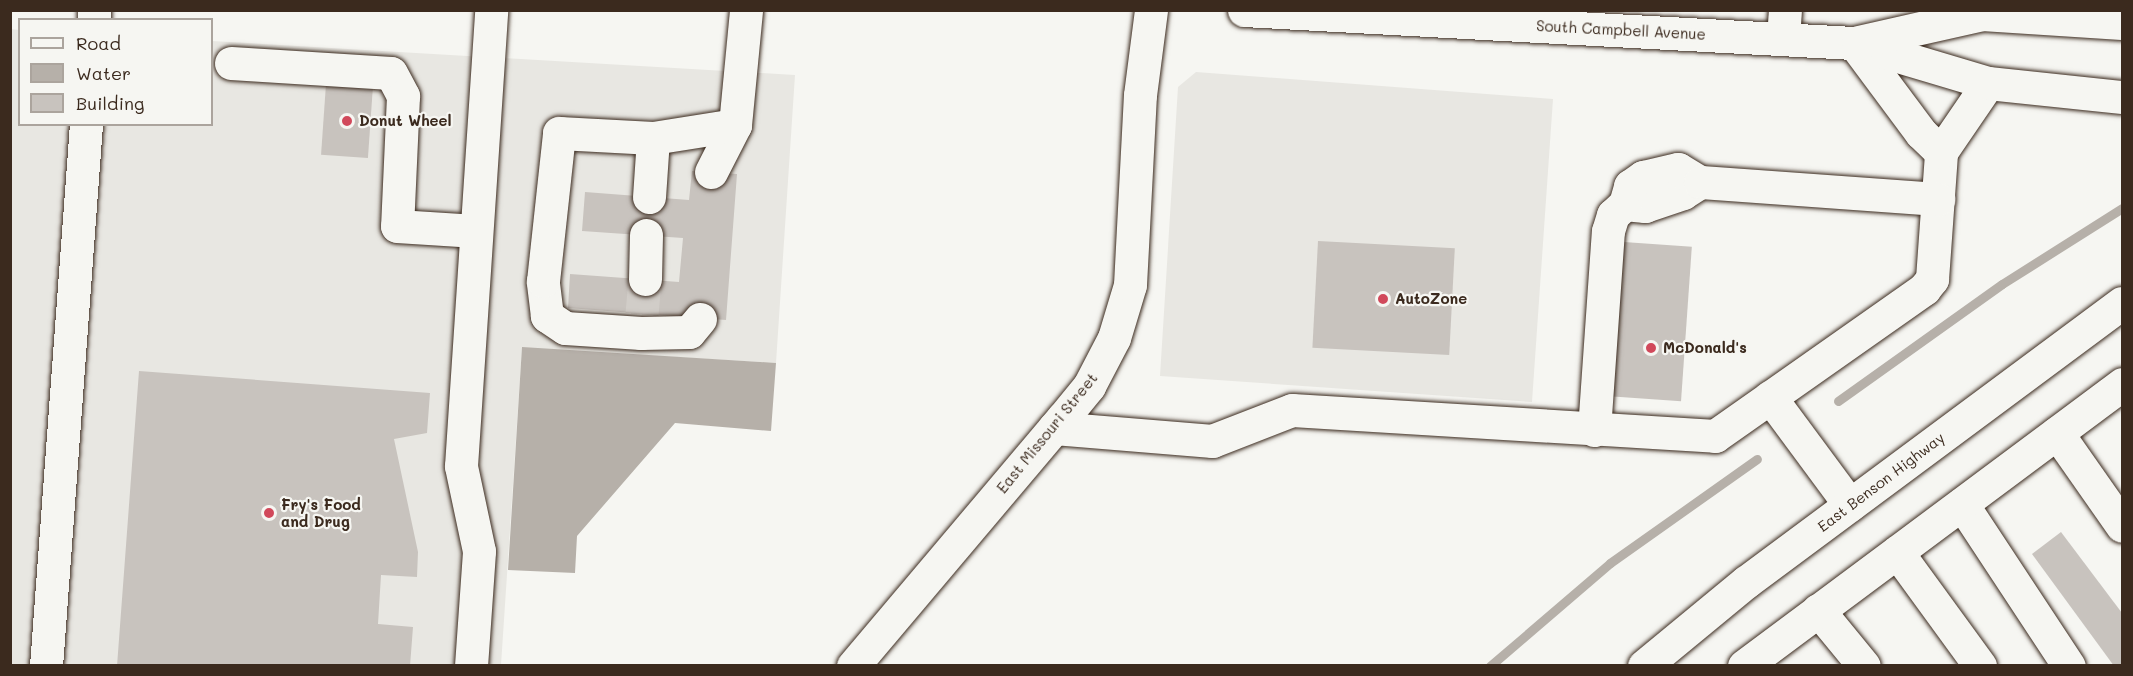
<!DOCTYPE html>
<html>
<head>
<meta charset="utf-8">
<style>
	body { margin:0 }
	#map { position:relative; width:2133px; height:676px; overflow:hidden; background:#f6f6f2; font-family:Mali,sans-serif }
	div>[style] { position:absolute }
	.built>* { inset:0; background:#e8e7e2 }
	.water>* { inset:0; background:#b6b0a9 }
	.stream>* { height:9px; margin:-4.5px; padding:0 4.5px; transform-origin:4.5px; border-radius:4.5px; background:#b6b0a9 }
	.building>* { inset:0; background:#c8c3be; transform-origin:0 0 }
	.minor-tunnel>* { height:33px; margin-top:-16.5px; transform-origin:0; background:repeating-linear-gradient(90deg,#d1cdc8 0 33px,transparent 0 49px) }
	.roads { filter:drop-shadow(0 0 2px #3b2a1e) drop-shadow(0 0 2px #3b2a1e) }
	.minor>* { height:33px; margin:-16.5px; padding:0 16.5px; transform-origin:16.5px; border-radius:16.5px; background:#f6f6f2 }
	.major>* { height:33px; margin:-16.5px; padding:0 16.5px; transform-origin:16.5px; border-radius:16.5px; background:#f6f6f2 }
	.dots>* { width:16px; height:16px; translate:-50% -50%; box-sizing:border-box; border:3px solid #f6f6f2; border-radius:50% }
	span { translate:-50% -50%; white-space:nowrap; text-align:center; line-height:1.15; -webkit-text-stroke:4.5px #f6f6f2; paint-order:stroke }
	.street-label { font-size:15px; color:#3b2a1e }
	.poi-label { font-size:15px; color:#3b2a1e; font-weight:700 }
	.left { translate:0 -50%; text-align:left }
	.frame { position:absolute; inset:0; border:12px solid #3b2a1e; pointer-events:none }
	.legend { position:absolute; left:18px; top:18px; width:195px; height:108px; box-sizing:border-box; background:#f6f6f2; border:2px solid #aba49d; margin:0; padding:8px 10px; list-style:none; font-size:18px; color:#3b2a1e }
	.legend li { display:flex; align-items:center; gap:12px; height:30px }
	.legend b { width:30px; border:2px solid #aba49d }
</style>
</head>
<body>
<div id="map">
	<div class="built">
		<i style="clip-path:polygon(10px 29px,19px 30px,20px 124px,212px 124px,212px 41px,795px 75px,776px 363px,522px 348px,501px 665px,11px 665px)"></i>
		<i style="clip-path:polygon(1196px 72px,1553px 99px,1532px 402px,1160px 376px,1178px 87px)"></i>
	</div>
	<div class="water">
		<i style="clip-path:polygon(522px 347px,776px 363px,771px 431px,675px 423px,577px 536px,575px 573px,508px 570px)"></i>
	</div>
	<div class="stream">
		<i style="left:1838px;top:401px;width:201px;rotate:-35.5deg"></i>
		<i style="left:2002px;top:284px;width:142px;rotate:-32.3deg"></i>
		<i style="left:1490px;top:666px;width:158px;rotate:-40.6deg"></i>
		<i style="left:1610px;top:563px;width:180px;rotate:-35.3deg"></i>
	</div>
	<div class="building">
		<i style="left:326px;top:84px;width:47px;height:71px;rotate:4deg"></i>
		<i style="clip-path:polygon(692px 171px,737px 174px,726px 320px,568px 308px,570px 274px,679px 282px,683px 238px,582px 231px,585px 192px,689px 200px)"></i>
		<i style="left:1318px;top:241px;width:137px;height:107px;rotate:3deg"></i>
		<i style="left:1624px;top:242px;width:68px;height:155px;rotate:4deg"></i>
		<i style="clip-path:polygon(139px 371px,430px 393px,427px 433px,394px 439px,418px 552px,417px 577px,381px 575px,378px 624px,413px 627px,410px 666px,117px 666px)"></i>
		<i style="clip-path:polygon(2061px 532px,2122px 613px,2122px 666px,2114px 666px,2032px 554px)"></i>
	</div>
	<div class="minor-tunnel">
		<i style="left:642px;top:314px;width:35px;rotate:-85deg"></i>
	</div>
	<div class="roads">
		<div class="minor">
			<i style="left:94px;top:20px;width:10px;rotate:-90deg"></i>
			<i style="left:1783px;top:38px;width:28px;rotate:-86deg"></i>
			<i style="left:1854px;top:43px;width:112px;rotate:53.3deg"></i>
			<i style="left:1921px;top:133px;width:28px;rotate:44deg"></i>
			<i style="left:231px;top:63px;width:160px;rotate:3.6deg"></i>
			<i style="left:391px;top:73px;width:26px;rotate:62deg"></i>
			<i style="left:403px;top:96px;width:130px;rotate:92.6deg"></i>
			<i style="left:397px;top:226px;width:79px;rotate:3.6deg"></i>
			<i style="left:711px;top:172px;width:53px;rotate:-62.9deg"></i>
			<i style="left:735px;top:125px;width:116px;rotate:-84.5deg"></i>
			<i style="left:649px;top:197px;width:59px;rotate:-86.1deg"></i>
			<i style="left:1625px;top:204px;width:20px;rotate:6deg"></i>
			<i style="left:1645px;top:206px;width:40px;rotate:-18.9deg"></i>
			<i style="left:1683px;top:193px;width:20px;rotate:-33deg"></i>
			<i style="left:645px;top:279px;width:44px;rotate:-88.7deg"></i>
			<i style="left:700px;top:319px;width:17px;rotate:130deg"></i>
			<i style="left:689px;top:332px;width:48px;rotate:178.8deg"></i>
			<i style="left:641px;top:333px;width:76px;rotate:-176.2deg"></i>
			<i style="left:565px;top:328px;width:22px;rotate:-146deg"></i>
			<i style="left:547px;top:316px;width:35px;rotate:-97deg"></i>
			<i style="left:543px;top:281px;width:149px;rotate:-83.8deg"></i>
			<i style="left:559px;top:133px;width:94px;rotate:3deg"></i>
			<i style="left:653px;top:138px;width:83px;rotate:-9deg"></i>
			<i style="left:1770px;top:397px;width:134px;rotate:53.5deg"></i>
			<i style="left:1054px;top:428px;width:159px;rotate:4.7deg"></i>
			<i style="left:1212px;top:441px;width:86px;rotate:-21.2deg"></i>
			<i style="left:1292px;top:410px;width:424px;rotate:3.5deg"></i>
			<i style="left:1715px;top:436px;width:256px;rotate:-35.1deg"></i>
			<i style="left:1924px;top:289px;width:13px;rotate:-51deg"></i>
			<i style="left:1932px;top:279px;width:127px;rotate:-85.9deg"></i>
			<i style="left:1941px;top:152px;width:83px;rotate:-55.7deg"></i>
			<i style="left:1594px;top:430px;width:199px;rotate:-86deg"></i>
			<i style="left:1608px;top:231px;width:17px;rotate:-73deg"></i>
			<i style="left:1613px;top:215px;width:16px;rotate:-43deg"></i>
			<i style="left:1625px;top:204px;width:19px;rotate:-74deg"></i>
			<i style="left:1630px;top:186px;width:16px;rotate:-35deg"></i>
			<i style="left:1643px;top:177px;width:36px;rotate:-13deg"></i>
			<i style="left:1678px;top:169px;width:26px;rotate:31deg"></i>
			<i style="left:1700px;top:182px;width:239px;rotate:4.1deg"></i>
			<i style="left:2057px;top:433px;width:113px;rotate:55deg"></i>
			<i style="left:1962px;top:504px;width:194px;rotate:56.6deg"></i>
			<i style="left:1897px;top:552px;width:141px;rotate:53.9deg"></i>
			<i style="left:1818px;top:610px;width:72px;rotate:50.6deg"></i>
			<i style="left:46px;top:666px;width:543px;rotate:-85.78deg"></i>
			<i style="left:471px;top:666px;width:115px;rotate:-86deg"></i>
			<i style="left:479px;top:551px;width:87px;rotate:-102deg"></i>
			<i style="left:461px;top:466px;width:457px;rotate:-86.2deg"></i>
			<i style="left:853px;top:666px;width:324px;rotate:-49.8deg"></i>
			<i style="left:1062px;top:419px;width:43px;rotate:-50.7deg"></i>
			<i style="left:1089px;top:386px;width:54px;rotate:-62.5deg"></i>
			<i style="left:1114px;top:338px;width:55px;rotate:-73.2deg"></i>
			<i style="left:1130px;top:285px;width:190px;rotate:-87deg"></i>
			<i style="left:1140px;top:95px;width:86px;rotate:-82.6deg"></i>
		</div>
		<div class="major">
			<i style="left:1244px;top:10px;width:611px;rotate:3.1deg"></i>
			<i style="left:1854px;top:43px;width:140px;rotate:16.6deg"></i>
			<i style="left:1988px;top:83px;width:135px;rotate:6deg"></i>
			<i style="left:1858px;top:42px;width:127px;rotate:-12.7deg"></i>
			<i style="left:1982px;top:14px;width:140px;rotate:3.7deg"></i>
			<i style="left:1644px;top:666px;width:132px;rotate:-39.5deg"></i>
			<i style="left:1746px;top:582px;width:468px;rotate:-36.6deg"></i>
			<i style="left:1744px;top:666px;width:472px;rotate:-36.7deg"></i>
		</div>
	</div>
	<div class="dots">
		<i style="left:347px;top:121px;background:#d1495b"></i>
		<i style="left:1383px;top:299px;background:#d1495b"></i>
		<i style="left:1651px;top:348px;background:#d1495b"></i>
		<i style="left:269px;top:513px;background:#d1495b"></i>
	</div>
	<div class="street-label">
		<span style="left:1621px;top:30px;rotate:3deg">South Campbell Avenue</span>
		<span style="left:1047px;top:433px;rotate:-51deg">East Missouri Street</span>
		<span style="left:1881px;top:482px;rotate:-37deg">East Benson Highway</span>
	</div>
	<div class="poi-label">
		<span class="left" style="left:359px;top:121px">Donut Wheel</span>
		<span class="left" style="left:1395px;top:299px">AutoZone</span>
		<span class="left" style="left:1663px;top:348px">McDonald's</span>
		<span class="left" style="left:281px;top:513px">Fry's Food<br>and Drug</span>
	</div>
	<div class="frame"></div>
	<ul class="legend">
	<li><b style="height:8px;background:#f6f6f2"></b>Road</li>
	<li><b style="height:16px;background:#b6b0a9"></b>Water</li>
	<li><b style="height:16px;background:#c8c3be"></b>Building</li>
	</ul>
</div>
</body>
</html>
